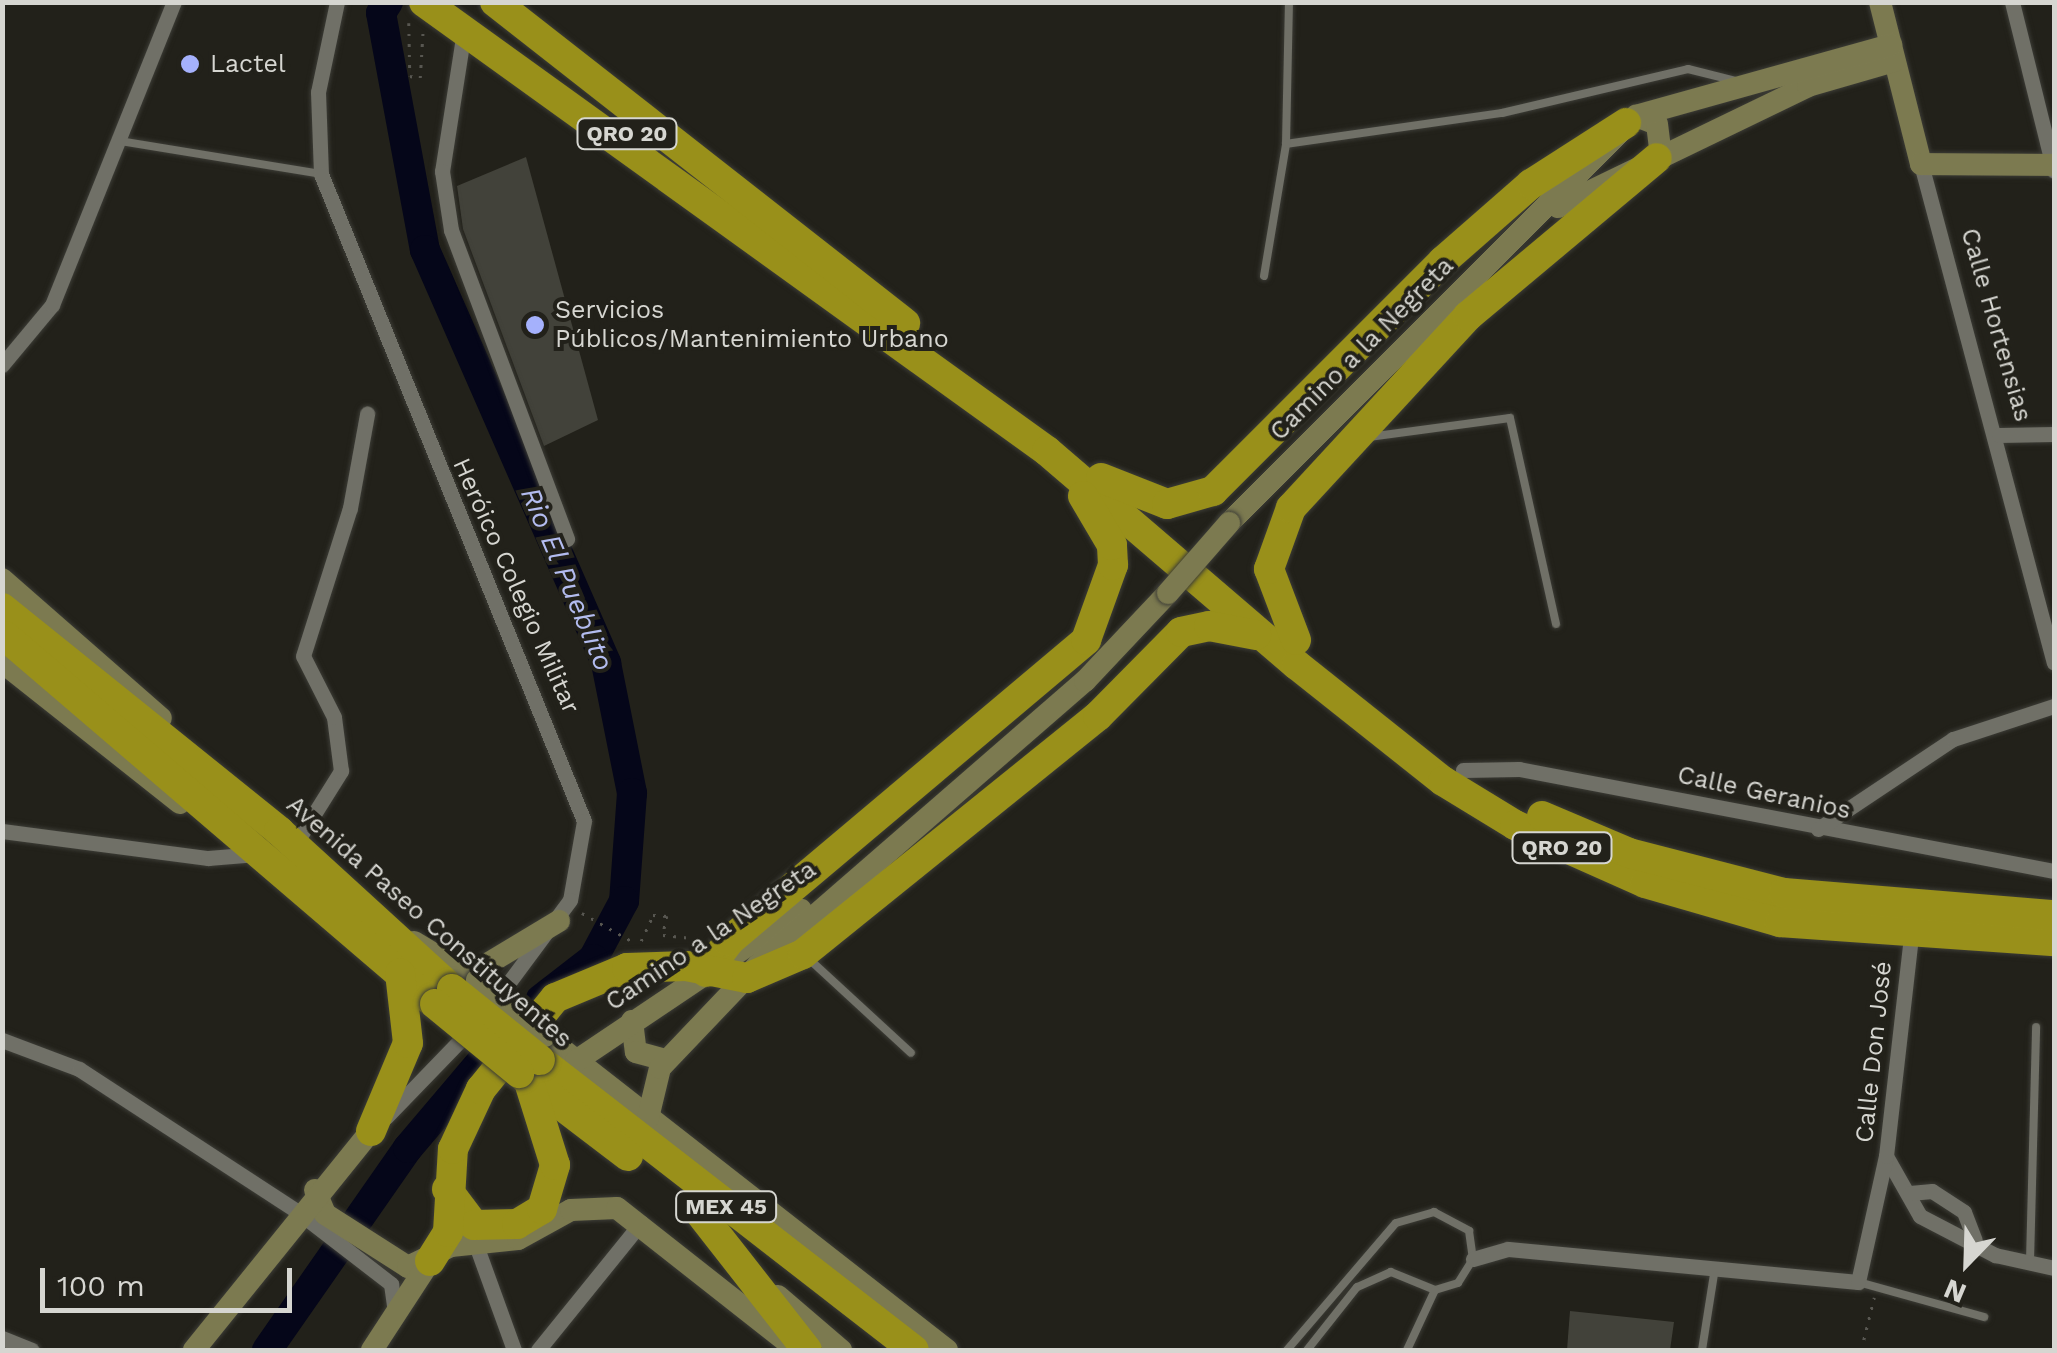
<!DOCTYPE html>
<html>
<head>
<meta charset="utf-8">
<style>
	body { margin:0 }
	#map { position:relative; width:2057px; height:1353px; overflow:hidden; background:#22211a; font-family:"Work Sans",sans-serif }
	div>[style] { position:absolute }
	.river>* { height:30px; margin:-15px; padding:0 15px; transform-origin:15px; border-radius:15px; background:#050619 }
	.building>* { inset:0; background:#42423a }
	.path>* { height:2.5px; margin-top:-1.25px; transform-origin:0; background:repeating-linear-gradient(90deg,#585751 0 2.5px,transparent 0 10.5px) }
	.roads { filter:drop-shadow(0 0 2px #3c3c36) drop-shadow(0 0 2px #3c3c36) }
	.lane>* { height:8px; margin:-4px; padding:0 4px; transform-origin:4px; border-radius:4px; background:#707067 }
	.street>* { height:15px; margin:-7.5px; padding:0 7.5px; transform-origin:7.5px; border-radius:7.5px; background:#707067 }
	.secondary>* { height:22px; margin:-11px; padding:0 11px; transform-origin:11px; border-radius:11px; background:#7c7a50 }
	.highway>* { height:30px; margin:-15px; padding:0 15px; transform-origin:15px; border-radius:15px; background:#99901a }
	.bridges { filter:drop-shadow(0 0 2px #3c3c36) drop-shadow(0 0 2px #3c3c36) }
	.secondary-bridge>* { height:22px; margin:-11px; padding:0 11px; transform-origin:11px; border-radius:11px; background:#7c7a50 }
	.highway-bridge>* { height:30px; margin:-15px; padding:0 15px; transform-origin:15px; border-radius:15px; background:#99901a }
	.dots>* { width:28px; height:28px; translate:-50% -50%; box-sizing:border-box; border:5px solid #22211a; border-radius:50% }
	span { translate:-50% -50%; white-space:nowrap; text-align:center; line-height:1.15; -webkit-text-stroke:8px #22211a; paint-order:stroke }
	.shield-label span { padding:2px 8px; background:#22211a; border:2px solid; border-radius:8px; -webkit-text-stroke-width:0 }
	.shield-label { font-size:22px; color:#d6d6d1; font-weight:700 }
	.poi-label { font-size:25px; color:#d6d6d1 }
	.left { translate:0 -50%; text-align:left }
	.street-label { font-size:25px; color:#d6d6d1 }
	.water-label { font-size:28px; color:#b3bcef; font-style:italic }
	.frame { position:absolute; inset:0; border:5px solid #d6d6d1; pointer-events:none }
	.north { position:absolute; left:1917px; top:1213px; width:100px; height:100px; -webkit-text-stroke:8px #22211a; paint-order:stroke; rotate:203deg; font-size:28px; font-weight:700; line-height:40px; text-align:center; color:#d6d6d1 }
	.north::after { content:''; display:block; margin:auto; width:35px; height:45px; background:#d6d6d1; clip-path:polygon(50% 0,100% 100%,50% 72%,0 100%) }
	.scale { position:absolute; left:40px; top:1268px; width:252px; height:45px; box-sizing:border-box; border:5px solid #d6d6d1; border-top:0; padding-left:12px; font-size:30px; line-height:35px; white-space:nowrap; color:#d6d6d1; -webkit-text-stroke:8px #22211a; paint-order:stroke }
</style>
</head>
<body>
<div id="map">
	<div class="river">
		<i style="left:388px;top:2px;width:13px;rotate:122deg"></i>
		<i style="left:381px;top:13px;width:241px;rotate:79.5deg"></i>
		<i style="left:425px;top:250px;width:451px;rotate:66.3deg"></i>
		<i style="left:606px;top:663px;width:133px;rotate:78.7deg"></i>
		<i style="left:632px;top:793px;width:108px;rotate:94.2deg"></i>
		<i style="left:624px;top:901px;width:66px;rotate:118.1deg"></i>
		<i style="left:593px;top:959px;width:66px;rotate:142.4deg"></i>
		<i style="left:267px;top:1350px;width:246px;rotate:-55.1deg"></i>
		<i style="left:408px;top:1148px;width:155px;rotate:-49.7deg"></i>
	</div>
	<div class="building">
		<i style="clip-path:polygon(526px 157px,598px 420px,544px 446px,463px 229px,457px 186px)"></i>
		<i style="clip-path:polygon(1570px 1311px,1674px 1322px,1670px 1350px,1567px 1350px)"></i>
	</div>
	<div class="path">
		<i style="left:409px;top:23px;width:53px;rotate:88.9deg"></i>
		<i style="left:410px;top:76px;width:10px;rotate:11deg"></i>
		<i style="left:420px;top:78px;width:49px;rotate:-86.5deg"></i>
		<i style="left:582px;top:913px;width:61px;rotate:29.5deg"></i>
		<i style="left:641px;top:941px;width:29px;rotate:-65deg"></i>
		<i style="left:653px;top:915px;width:14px;rotate:4deg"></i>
		<i style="left:667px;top:916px;width:19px;rotate:102deg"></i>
		<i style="left:663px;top:935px;width:39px;rotate:6deg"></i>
		<i style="left:1861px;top:1350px;width:54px;rotate:-76deg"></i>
	</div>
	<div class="roads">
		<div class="lane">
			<i style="left:120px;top:141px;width:204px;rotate:9.3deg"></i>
			<i style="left:1286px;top:144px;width:218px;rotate:-8.2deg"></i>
			<i style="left:1502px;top:113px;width:191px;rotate:-13.3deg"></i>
			<i style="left:1688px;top:69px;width:54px;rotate:14deg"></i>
			<i style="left:1264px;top:276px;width:134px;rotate:-80.5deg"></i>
			<i style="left:1286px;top:144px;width:142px;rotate:-88.8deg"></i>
			<i style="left:1369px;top:437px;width:142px;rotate:-7.7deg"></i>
			<i style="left:1510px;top:418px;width:211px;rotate:77.4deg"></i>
			<i style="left:810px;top:960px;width:137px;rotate:42.6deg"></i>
			<i style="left:2030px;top:1261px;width:234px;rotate:-88.5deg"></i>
			<i style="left:1858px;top:1282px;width:131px;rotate:15.5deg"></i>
			<i style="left:1287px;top:1350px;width:167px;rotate:-49.4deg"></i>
			<i style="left:1396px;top:1223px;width:40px;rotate:-16deg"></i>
			<i style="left:1434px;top:1212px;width:40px;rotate:28deg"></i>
			<i style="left:1469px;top:1231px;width:28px;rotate:82deg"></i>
			<i style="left:1473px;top:1259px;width:28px;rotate:122deg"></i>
			<i style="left:1458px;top:1283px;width:24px;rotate:163deg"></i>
			<i style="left:1435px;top:1290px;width:48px;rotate:-157.8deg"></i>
			<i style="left:1391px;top:1272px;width:37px;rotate:156deg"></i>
			<i style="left:1357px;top:1287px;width:80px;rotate:128.4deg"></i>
			<i style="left:1407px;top:1350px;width:66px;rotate:-65deg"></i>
			<i style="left:1702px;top:1350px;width:77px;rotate:-81deg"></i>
		</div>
		<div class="street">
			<i style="left:337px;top:2px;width:92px;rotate:101.9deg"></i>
			<i style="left:318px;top:92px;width:82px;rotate:87.9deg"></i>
			<i style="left:321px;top:174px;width:698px;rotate:67.88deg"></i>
			<i style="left:584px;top:821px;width:80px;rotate:100deg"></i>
			<i style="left:570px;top:900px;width:131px;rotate:126.6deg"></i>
			<i style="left:2012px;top:2px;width:174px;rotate:76deg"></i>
			<i style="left:464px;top:31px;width:142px;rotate:98.9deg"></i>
			<i style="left:442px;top:171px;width:60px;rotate:81.3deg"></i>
			<i style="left:451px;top:230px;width:330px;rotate:69.4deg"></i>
			<i style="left:1921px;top:164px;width:516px;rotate:75.08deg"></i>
			<i style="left:2px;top:365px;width:78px;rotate:-50.2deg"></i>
			<i style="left:52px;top:305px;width:327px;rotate:-68.1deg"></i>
			<i style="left:1999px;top:435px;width:55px;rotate:-1deg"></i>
			<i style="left:1463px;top:770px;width:56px;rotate:-1deg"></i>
			<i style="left:1519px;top:769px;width:545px;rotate:10.79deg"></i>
			<i style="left:1818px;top:829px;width:162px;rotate:-33.7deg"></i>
			<i style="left:1953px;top:739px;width:106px;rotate:-18.1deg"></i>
			<i style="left:2px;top:831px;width:208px;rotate:7.5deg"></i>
			<i style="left:208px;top:858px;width:49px;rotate:-4.7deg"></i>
			<i style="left:294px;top:846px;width:89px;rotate:-57.9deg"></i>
			<i style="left:341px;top:771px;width:54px;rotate:-97.4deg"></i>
			<i style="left:334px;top:717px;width:68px;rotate:-116.9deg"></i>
			<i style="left:303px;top:656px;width:155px;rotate:-72.4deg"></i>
			<i style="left:350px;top:508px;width:96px;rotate:-79.7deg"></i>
			<i style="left:2px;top:1040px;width:82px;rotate:20.6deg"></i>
			<i style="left:79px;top:1069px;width:262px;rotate:33.1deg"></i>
			<i style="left:298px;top:1212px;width:118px;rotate:37.7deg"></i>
			<i style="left:391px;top:1284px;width:29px;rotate:82deg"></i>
			<i style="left:386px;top:1117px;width:121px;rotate:-46deg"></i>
			<i style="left:1886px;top:1156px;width:69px;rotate:60.5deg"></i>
			<i style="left:1920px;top:1216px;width:85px;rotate:27.5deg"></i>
			<i style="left:1995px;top:1255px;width:60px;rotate:12.4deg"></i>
			<i style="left:1910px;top:1193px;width:22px;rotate:-5deg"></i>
			<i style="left:1932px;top:1191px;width:38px;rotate:33deg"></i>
			<i style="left:1964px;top:1212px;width:30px;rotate:69deg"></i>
			<i style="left:476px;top:1245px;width:112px;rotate:70.1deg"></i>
			<i style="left:1473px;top:1259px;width:36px;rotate:-16deg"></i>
			<i style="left:1508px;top:1249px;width:352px;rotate:5.4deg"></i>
			<i style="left:1858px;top:1282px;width:129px;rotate:-77.5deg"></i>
			<i style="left:1886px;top:1156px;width:229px;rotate:-83.5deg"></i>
			<i style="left:2px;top:1338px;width:32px;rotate:22deg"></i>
			<i style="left:538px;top:1350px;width:164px;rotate:-51deg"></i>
		</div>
		<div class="secondary">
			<i style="left:1880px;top:2px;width:167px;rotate:75.8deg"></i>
			<i style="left:1921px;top:164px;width:133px;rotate:0.4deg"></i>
			<i style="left:1636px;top:116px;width:22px;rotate:21deg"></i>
			<i style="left:1657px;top:124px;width:31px;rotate:83deg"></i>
			<i style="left:1558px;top:207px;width:278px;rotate:-25.8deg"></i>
			<i style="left:1808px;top:86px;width:90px;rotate:-16.2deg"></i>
			<i style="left:1229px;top:523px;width:576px;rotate:-45deg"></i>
			<i style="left:1636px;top:116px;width:265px;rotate:-15.6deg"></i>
			<i style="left:2px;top:579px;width:211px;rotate:41.2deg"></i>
			<i style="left:2px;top:662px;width:227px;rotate:38.4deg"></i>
			<i style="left:414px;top:942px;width:74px;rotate:31.1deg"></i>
			<i style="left:469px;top:975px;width:105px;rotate:-31deg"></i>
			<i style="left:632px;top:1021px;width:31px;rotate:83deg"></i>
			<i style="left:636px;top:1052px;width:31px;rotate:15deg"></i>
			<i style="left:545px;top:1036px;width:510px;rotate:37.99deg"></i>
			<i style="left:576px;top:1061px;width:271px;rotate:-33.9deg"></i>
			<i style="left:648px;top:1118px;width:51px;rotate:-76.5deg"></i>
			<i style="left:660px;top:1068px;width:142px;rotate:-46.4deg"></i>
			<i style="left:758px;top:965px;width:433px;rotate:-41deg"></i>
			<i style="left:1085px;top:681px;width:121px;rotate:-46.7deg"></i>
			<i style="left:315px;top:1190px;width:26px;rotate:67deg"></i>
			<i style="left:325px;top:1214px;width:98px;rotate:32.6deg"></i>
			<i style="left:408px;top:1267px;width:48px;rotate:-26deg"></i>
			<i style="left:451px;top:1246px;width:67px;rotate:-6deg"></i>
			<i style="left:518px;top:1239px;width:60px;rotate:-28.7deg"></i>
			<i style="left:571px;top:1210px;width:46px;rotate:-2.5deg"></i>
			<i style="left:617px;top:1208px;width:226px;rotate:38.2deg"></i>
			<i style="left:778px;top:1296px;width:83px;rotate:40.6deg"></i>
			<i style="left:194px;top:1350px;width:282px;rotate:-51.1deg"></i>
			<i style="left:372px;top:1350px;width:106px;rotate:-56.9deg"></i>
		</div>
		<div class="highway">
			<i style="left:424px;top:2px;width:768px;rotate:35.78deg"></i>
			<i style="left:1047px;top:451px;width:329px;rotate:40.6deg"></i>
			<i style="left:1297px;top:665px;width:186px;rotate:38.5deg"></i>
			<i style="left:1443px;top:781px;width:84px;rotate:31.4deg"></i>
			<i style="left:1515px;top:825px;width:142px;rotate:24deg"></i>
			<i style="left:1645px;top:883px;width:141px;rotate:16.1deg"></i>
			<i style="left:1780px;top:922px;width:275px;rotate:4deg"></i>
			<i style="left:495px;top:2px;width:521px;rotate:38.06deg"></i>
			<i style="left:1101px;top:478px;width:71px;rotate:21.5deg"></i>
			<i style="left:1167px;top:504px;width:48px;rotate:-15.8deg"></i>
			<i style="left:1213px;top:491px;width:325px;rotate:-45deg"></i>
			<i style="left:1443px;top:261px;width:117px;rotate:-41.2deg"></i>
			<i style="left:1531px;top:184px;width:113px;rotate:-32.7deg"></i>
			<i style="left:2px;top:608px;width:356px;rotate:38.8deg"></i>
			<i style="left:279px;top:831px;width:234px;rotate:42.4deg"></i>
			<i style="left:5px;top:636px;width:566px;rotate:40.56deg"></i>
			<i style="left:1296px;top:640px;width:76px;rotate:-110.8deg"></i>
			<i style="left:1269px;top:569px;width:65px;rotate:-70.2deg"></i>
			<i style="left:1291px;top:508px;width:261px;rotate:-47.3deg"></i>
			<i style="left:1468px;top:316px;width:246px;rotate:-39.9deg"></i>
			<i style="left:1542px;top:816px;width:95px;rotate:23deg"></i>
			<i style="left:1629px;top:853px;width:160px;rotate:14.5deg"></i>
			<i style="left:1784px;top:893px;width:271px;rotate:4.7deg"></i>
			<i style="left:706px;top:972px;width:39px;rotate:-53deg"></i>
			<i style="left:729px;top:941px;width:467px;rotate:-40.1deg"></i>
			<i style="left:1086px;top:640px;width:80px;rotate:-70.2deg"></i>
			<i style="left:1113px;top:565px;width:20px;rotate:-93deg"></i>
			<i style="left:1112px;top:545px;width:57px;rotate:-120.6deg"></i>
			<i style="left:540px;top:1060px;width:473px;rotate:37.8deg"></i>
			<i style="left:519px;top:1073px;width:137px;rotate:37.3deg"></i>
			<i style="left:371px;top:1131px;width:95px;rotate:-67.2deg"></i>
			<i style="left:408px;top:1043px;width:70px;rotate:-96.5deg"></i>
			<i style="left:447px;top:1189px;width:45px;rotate:53.1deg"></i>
			<i style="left:474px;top:1225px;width:43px;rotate:-1.3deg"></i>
			<i style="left:517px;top:1224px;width:29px;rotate:-31deg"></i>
			<i style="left:542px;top:1209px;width:46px;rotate:-73.5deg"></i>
			<i style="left:555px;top:1165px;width:87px;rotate:-107.4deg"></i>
			<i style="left:696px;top:1208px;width:180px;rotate:52deg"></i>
			<i style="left:430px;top:1261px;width:34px;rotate:-58deg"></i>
			<i style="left:448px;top:1232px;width:83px;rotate:-86.6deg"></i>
			<i style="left:453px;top:1149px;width:66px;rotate:-65deg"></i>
			<i style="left:481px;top:1089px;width:117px;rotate:-50.9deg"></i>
			<i style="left:555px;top:998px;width:78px;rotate:-22.6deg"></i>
			<i style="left:627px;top:968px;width:59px;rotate:-1.9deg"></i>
			<i style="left:686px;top:966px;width:62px;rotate:11.1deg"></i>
			<i style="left:747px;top:978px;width:61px;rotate:-23.2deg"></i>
			<i style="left:803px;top:954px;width:379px;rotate:-38.9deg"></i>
			<i style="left:1098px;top:716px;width:118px;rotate:-45.3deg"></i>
			<i style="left:1181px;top:632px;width:29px;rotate:-12deg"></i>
			<i style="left:1209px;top:626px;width:48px;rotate:10.8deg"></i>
		</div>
	</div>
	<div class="bridges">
		<div class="secondary-bridge">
			<i style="left:1168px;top:593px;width:93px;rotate:-48.9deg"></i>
			<i style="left:477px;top:980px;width:88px;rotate:39.5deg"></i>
		</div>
		<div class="highway-bridge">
			<i style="left:452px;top:989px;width:113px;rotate:38.9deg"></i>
			<i style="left:435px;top:1004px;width:109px;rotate:39.4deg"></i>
		</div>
	</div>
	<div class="dots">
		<i style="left:190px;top:64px;background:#a5b1fc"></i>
		<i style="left:535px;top:325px;background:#a5b1fc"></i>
	</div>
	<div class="shield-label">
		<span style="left:627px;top:134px">QRO 20</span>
		<span style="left:1562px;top:848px">QRO 20</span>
		<span style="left:726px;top:1207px">MEX 45</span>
	</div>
	<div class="poi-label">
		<span class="left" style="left:210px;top:64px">Lactel</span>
		<span class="left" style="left:555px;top:325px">Servicios<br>Públicos/Mantenimiento Urbano</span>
	</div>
	<div class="street-label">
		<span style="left:1996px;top:325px;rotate:74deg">Calle Hortensias</span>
		<span style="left:1362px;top:349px;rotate:-45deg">Camino a la Negreta</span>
		<span style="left:516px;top:586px;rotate:66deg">Heróico Colegio Militar</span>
		<span style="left:1764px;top:793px;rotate:12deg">Calle Geranios</span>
		<span style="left:429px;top:922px;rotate:41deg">Avenida Paseo Constituyentes</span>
		<span style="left:711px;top:936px;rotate:-34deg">Camino a la Negreta</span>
		<span style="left:1874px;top:1052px;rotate:-84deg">Calle Don José</span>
	</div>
	<div class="water-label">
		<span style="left:567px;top:579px;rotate:67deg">Rio El Pueblito</span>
	</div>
	<div class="frame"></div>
	<div class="north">N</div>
	<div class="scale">100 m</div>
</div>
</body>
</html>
